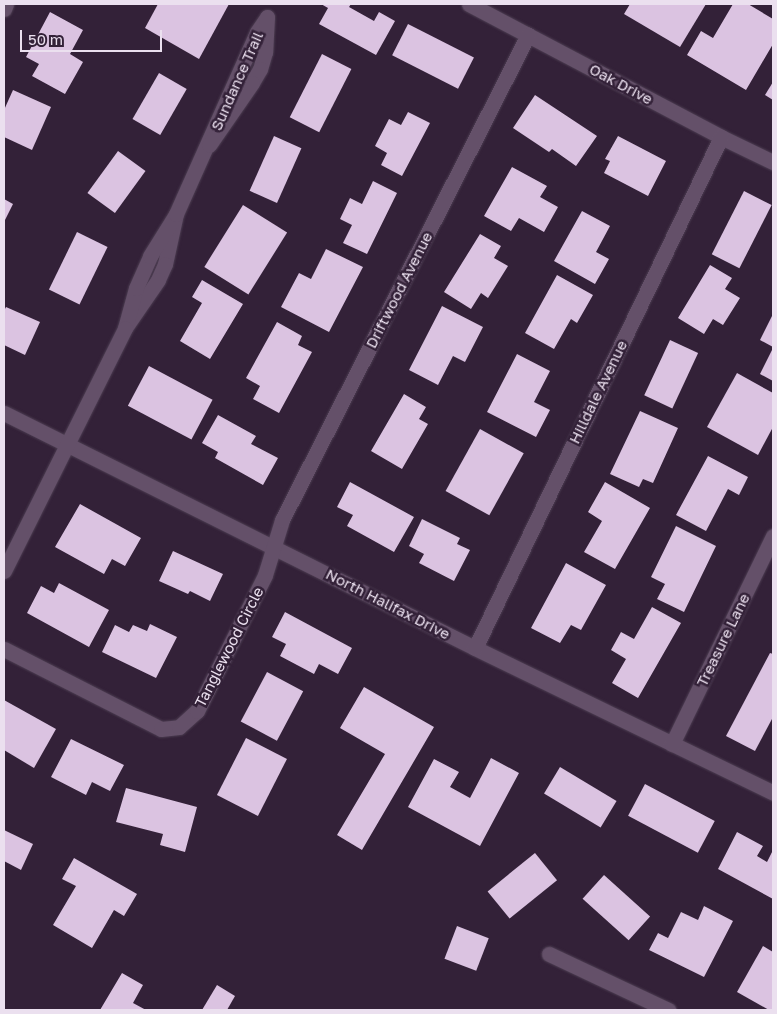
<!DOCTYPE html>
<html>
<head>
<meta charset="utf-8">
<style>
	body { margin:0 }
	#map { position:relative; width:777px; height:1014px; overflow:hidden; background:#332138; font-family:"Golos Text",sans-serif }
	div>[style] { position:absolute }
	.building>* { inset:0; background:#dbc3e1; transform-origin:0 0 }
	.roads { filter:drop-shadow(0 0 1px #4c3d51) drop-shadow(0 0 1px #4c3d51) }
	.minor>* { height:15px; margin:-7.5px; padding:0 7.5px; transform-origin:7.5px; border-radius:7.5px; background:#645069 }
	span { translate:-50% -50%; white-space:nowrap; text-align:center; line-height:1.15; -webkit-text-stroke:5px #332138; paint-order:stroke }
	.street-label { font-size:15px; color:#ebe0ef }
	.frame { position:absolute; inset:0; border:5px solid #ebe0ef; pointer-events:none }
	.scale { position:absolute; left:20px; top:30px; width:142px; height:22px; box-sizing:border-box; border:2px solid #ebe0ef; border-top:0; padding-left:6px; font-size:15px; line-height:18px; white-space:nowrap; color:#ebe0ef; -webkit-text-stroke:4px #332138; paint-order:stroke }
</style>
</head>
<body>
<div id="map">
	<div class="building">
		<i style="clip-path:polygon(158px 4px,229px 4px,199px 59px,145px 28px)"></i>
		<i style="clip-path:polygon(321px 4px,351px 4px,349px 7px,374px 21px,379px 12px,395px 21px,376px 55px,319px 24px,328px 8px)"></i>
		<i style="clip-path:polygon(630px 4px,706px 4px,680px 47px,624px 14px)"></i>
		<i style="clip-path:polygon(733px 4px,748px 4px,773px 19px,773px 44px,746px 90px,687px 55px,701px 31px,713px 38px)"></i>
		<i style="clip-path:polygon(50px 12px,83px 30px,70px 54px,83px 62px,65px 94px,32px 76px,39px 64px,26px 57px)"></i>
		<i style="left:408px;top:24px;width:74px;height:35px;rotate:27deg"></i>
		<i style="left:322px;top:54px;width:33px;height:71px;rotate:27deg"></i>
		<i style="left:159px;top:73px;width:32px;height:53px;rotate:30deg"></i>
		<i style="clip-path:polygon(773px 82px,773px 100px,765px 95px)"></i>
		<i style="clip-path:polygon(13px 90px,51px 107px,32px 150px,4px 137px,4px 110px)"></i>
		<i style="clip-path:polygon(535px 95px,597px 136px,576px 166px,552px 149px,549px 152px,513px 128px)"></i>
		<i style="clip-path:polygon(408px 112px,430px 123px,402px 176px,381px 165px,387px 153px,375px 146px,389px 119px,401px 125px)"></i>
		<i style="left:274px;top:136px;width:30px;height:60px;rotate:24deg"></i>
		<i style="clip-path:polygon(618px 136px,666px 161px,648px 196px,604px 173px,610px 161px,605px 159px)"></i>
		<i style="left:118px;top:151px;width:34px;height:52px;rotate:36deg"></i>
		<i style="clip-path:polygon(512px 167px,547px 186px,540px 197px,558px 207px,544px 232px,519px 218px,511px 231px,484px 216px)"></i>
		<i style="clip-path:polygon(373px 181px,397px 193px,367px 254px,343px 243px,352px 225px,340px 219px,350px 198px,362px 204px)"></i>
		<i style="left:744px;top:191px;width:31px;height:71px;rotate:27deg"></i>
		<i style="clip-path:polygon(4px 199px,13px 204px,4px 222px)"></i>
		<i style="left:243px;top:205px;width:52px;height:73px;rotate:32deg"></i>
		<i style="clip-path:polygon(582px 211px,610px 226px,596px 252px,609px 259px,595px 284px,554px 261px)"></i>
		<i style="left:77px;top:232px;width:34px;height:64px;rotate:26deg"></i>
		<i style="clip-path:polygon(480px 234px,501px 246px,494px 258px,508px 266px,488px 298px,481px 293px,471px 309px,444px 292px)"></i>
		<i style="clip-path:polygon(326px 249px,363px 267px,329px 332px,281px 307px,299px 273px,311px 279px)"></i>
		<i style="clip-path:polygon(710px 265px,732px 278px,725px 289px,740px 298px,723px 325px,713px 319px,704px 334px,678px 318px)"></i>
		<i style="clip-path:polygon(557px 275px,593px 295px,577px 323px,571px 319px,554px 349px,525px 333px)"></i>
		<i style="clip-path:polygon(202px 280px,243px 304px,210px 359px,180px 341px,202px 303px,192px 297px)"></i>
		<i style="clip-path:polygon(442px 306px,483px 327px,465px 362px,453px 356px,438px 385px,409px 370px)"></i>
		<i style="clip-path:polygon(6px 307px,40px 322px,25px 355px,4px 345px,4px 311px)"></i>
		<i style="clip-path:polygon(773px 314px,773px 347px,760px 340px)"></i>
		<i style="clip-path:polygon(277px 322px,302px 336px,298px 345px,312px 352px,279px 413px,253px 399px,260px 386px,246px 378px)"></i>
		<i style="left:670px;top:340px;width:31px;height:61px;rotate:25deg"></i>
		<i style="clip-path:polygon(773px 348px,773px 381px,760px 374px)"></i>
		<i style="clip-path:polygon(517px 354px,550px 371px,534px 402px,550px 410px,536px 437px,487px 412px)"></i>
		<i style="left:149px;top:366px;width:72px;height:45px;rotate:28deg"></i>
		<i style="clip-path:polygon(737px 373px,773px 393px,773px 427px,758px 455px,707px 427px)"></i>
		<i style="clip-path:polygon(404px 394px,426px 407px,419px 419px,428px 424px,402px 469px,371px 451px)"></i>
		<i style="clip-path:polygon(640px 411px,678px 428px,653px 483px,643px 479px,639px 487px,610px 474px)"></i>
		<i style="clip-path:polygon(218px 415px,256px 436px,251px 444px,278px 458px,263px 485px,215px 458px,218px 452px,202px 443px)"></i>
		<i style="left:480px;top:429px;width:50px;height:71px;rotate:29deg"></i>
		<i style="clip-path:polygon(708px 456px,748px 477px,739px 495px,728px 489px,706px 531px,676px 515px)"></i>
		<i style="clip-path:polygon(350px 482px,414px 517px,394px 552px,347px 526px,353px 515px,337px 507px)"></i>
		<i style="clip-path:polygon(605px 482px,650px 508px,615px 569px,584px 552px,602px 521px,588px 512px)"></i>
		<i style="clip-path:polygon(80px 504px,141px 538px,125px 566px,112px 559px,104px 574px,55px 547px)"></i>
		<i style="clip-path:polygon(422px 519px,460px 538px,457px 544px,470px 550px,454px 581px,419px 563px,424px 554px,409px 546px)"></i>
		<i style="clip-path:polygon(676px 526px,716px 546px,684px 612px,657px 599px,665px 584px,651px 577px)"></i>
		<i style="clip-path:polygon(173px 551px,223px 574px,210px 601px,190px 591px,188px 594px,159px 581px)"></i>
		<i style="clip-path:polygon(566px 563px,606px 585px,581px 630px,571px 625px,560px 643px,531px 628px)"></i>
		<i style="clip-path:polygon(59px 583px,109px 610px,89px 647px,27px 613px,41px 586px,54px 593px)"></i>
		<i style="clip-path:polygon(652px 607px,681px 623px,638px 698px,612px 683px,626px 659px,611px 650px,621px 632px,634px 639px)"></i>
		<i style="clip-path:polygon(285px 612px,352px 648px,338px 674px,319px 664px,314px 674px,280px 656px,286px 644px,272px 637px)"></i>
		<i style="clip-path:polygon(150px 624px,177px 637px,156px 678px,102px 652px,115px 625px,129px 632px,133px 625px,147px 631px)"></i>
		<i style="clip-path:polygon(770px 653px,773px 654px,773px 717px,755px 751px,726px 736px)"></i>
		<i style="left:267px;top:672px;width:41px;height:56px;rotate:28deg"></i>
		<i style="clip-path:polygon(364px 687px,434px 727px,362px 850px,337px 835px,385px 754px,340px 728px)"></i>
		<i style="clip-path:polygon(4px 700px,56px 729px,34px 768px,4px 750px)"></i>
		<i style="left:246px;top:738px;width:46px;height:64px;rotate:27deg"></i>
		<i style="clip-path:polygon(71px 739px,124px 765px,110px 791px,92px 782px,86px 795px,51px 777px)"></i>
		<i style="clip-path:polygon(491px 758px,519px 773px,480px 846px,408px 807px,434px 759px,459px 772px,450px 787px,470px 798px)"></i>
		<i style="left:560px;top:767px;width:66px;height:31px;rotate:31deg"></i>
		<i style="left:645px;top:784px;width:79px;height:36px;rotate:28deg"></i>
		<i style="clip-path:polygon(126px 788px,197px 807px,185px 852px,160px 845px,163px 834px,116px 822px)"></i>
		<i style="clip-path:polygon(4px 830px,33px 844px,21px 870px,4px 861px)"></i>
		<i style="clip-path:polygon(737px 832px,763px 846px,757px 856px,767px 862px,773px 850px,773px 899px,718px 869px)"></i>
		<i style="left:535px;top:853px;width:35px;height:61px;rotate:51deg"></i>
		<i style="clip-path:polygon(74px 858px,137px 894px,124px 916px,114px 910px,92px 948px,53px 925px,76px 886px,62px 879px)"></i>
		<i style="left:604px;top:875px;width:62px;height:32px;rotate:42deg"></i>
		<i style="clip-path:polygon(704px 906px,733px 921px,704px 977px,649px 950px,658px 933px,668px 938px,681px 912px,698px 920px)"></i>
		<i style="left:457px;top:926px;width:34px;height:35px;rotate:21deg"></i>
		<i style="clip-path:polygon(763px 946px,773px 952px,773px 1010px,769px 1010px,737px 992px)"></i>
		<i style="clip-path:polygon(122px 973px,143px 985px,133px 1003px,146px 1010px,100px 1010px)"></i>
		<i style="clip-path:polygon(217px 985px,235px 996px,227px 1010px,202px 1010px)"></i>
	</div>
	<div class="roads">
		<div class="minor">
			<i style="left:469px;top:4px;width:285px;rotate:27.8deg"></i>
			<i style="left:721px;top:137px;width:58px;rotate:25.7deg"></i>
			<i style="left:4px;top:9px;width:5px;rotate:-68deg"></i>
			<i style="left:176px;top:214px;width:51px;rotate:102.4deg"></i>
			<i style="left:165px;top:264px;width:17px;rotate:114deg"></i>
			<i style="left:158px;top:280px;width:58px;rotate:124.5deg"></i>
			<i style="left:125px;top:328px;width:41px;rotate:-74.6deg"></i>
			<i style="left:136px;top:288px;width:35px;rotate:-66deg"></i>
			<i style="left:150px;top:256px;width:49px;rotate:-58.2deg"></i>
			<i style="left:176px;top:214px;width:199px;rotate:-66deg"></i>
			<i style="left:257px;top:32px;width:18px;rotate:-56deg"></i>
			<i style="left:267px;top:17px;width:35px;rotate:93deg"></i>
			<i style="left:265px;top:52px;width:18px;rotate:106deg"></i>
			<i style="left:260px;top:69px;width:16px;rotate:120deg"></i>
			<i style="left:252px;top:83px;width:75px;rotate:124.7deg"></i>
			<i style="left:4px;top:413px;width:526px;rotate:26.52deg"></i>
			<i style="left:475px;top:648px;width:331px;rotate:25.9deg"></i>
			<i style="left:4px;top:571px;width:271px;rotate:-63.5deg"></i>
			<i style="left:475px;top:648px;width:567px;rotate:-64.29deg"></i>
			<i style="left:4px;top:649px;width:176px;rotate:27deg"></i>
			<i style="left:161px;top:729px;width:18px;rotate:-6deg"></i>
			<i style="left:179px;top:727px;width:24px;rotate:-42deg"></i>
			<i style="left:197px;top:711px;width:152px;rotate:-63.4deg"></i>
			<i style="left:265px;top:575px;width:58px;rotate:-72.8deg"></i>
			<i style="left:282px;top:520px;width:544px;rotate:-63.11deg"></i>
			<i style="left:672px;top:744px;width:231px;rotate:-64.1deg"></i>
			<i style="left:549px;top:954px;width:132px;rotate:25.2deg"></i>
		</div>
	</div>
	<div class="street-label">
		<span style="left:237px;top:81px;rotate:-66deg">Sundance Trail</span>
		<span style="left:621px;top:84px;rotate:28deg">Oak Drive</span>
		<span style="left:399px;top:290px;rotate:-63deg">Driftwood Avenue</span>
		<span style="left:598px;top:392px;rotate:-64deg">Hilldale Avenue</span>
		<span style="left:388px;top:604px;rotate:27deg">North Halifax Drive</span>
		<span style="left:723px;top:640px;rotate:-64deg">Treasure Lane</span>
		<span style="left:229px;top:647px;rotate:-63deg">Tanglewood Circle</span>
	</div>
	<div class="frame"></div>
	<div class="scale">50 m</div>
</div>
</body>
</html>
